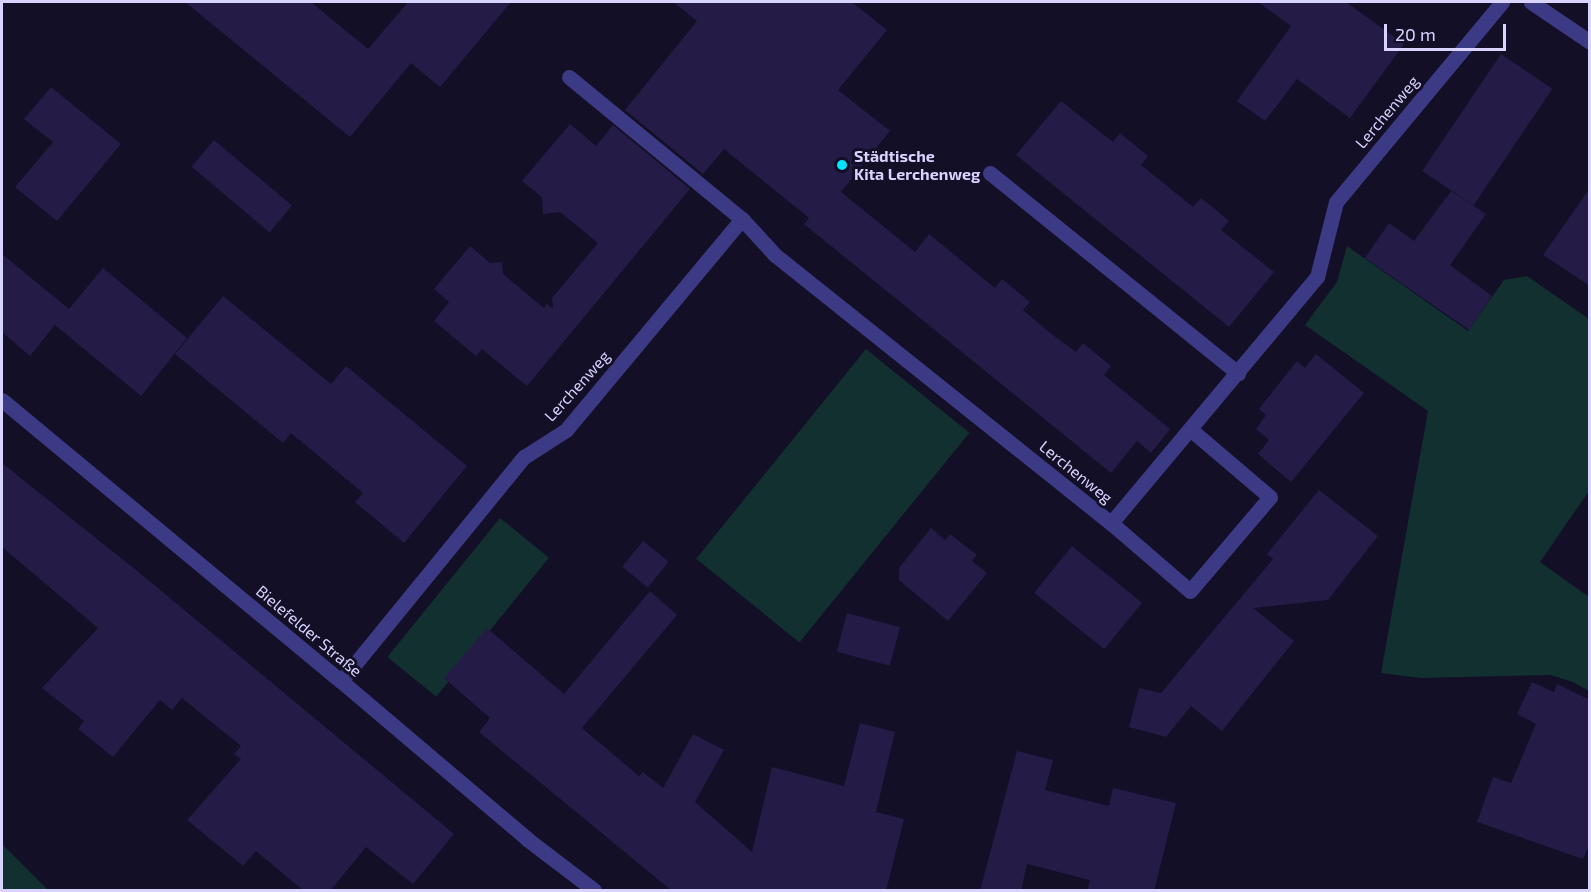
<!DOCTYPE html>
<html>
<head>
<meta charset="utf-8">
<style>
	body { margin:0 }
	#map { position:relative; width:1591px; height:892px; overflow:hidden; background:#130f26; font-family:"Exo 2",sans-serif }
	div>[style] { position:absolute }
	.green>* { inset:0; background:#12302f; transform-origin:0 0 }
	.building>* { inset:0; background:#241b47; transform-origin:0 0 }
	.minor>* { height:15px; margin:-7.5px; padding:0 7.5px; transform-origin:7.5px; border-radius:7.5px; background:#3d3a85 }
	.dots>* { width:16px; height:16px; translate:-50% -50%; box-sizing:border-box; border:3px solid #130f26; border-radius:50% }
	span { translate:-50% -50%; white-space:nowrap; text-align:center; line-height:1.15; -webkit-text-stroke:6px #130f26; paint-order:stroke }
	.street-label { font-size:16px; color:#d9d4ff }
	.poi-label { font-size:16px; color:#d9d4ff; font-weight:700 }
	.left { translate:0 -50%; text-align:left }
	.frame { position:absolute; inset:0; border:3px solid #d9d4ff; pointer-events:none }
	.scale { position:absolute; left:1384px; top:24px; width:122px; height:27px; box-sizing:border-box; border:3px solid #d9d4ff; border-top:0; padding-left:8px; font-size:18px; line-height:21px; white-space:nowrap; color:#d9d4ff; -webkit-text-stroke:4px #130f26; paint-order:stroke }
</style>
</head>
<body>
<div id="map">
	<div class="green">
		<i style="clip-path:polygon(1347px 246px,1468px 331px,1504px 280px,1527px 276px,1589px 319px,1589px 491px,1540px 562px,1589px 597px,1589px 691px,1573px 682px,1551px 675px,1421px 678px,1381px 673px,1428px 411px,1305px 325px,1337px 282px)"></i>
		<i style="left:866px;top:349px;width:133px;height:270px;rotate:39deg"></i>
		<i style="left:500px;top:518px;width:63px;height:179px;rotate:39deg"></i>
		<i style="clip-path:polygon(2px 844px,48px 890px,2px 890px)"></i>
	</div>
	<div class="building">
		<i style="clip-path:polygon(185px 2px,311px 2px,368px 49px,408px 2px,511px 2px,440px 87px,411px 63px,350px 137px)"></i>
		<i style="clip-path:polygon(673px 2px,852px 2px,887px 30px,838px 90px,890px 131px,841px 192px,915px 252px,929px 234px,995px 288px,1002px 279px,1030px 302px,1023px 310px,1049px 332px,1076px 352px,1083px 343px,1111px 366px,1104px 375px,1170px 429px,1151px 453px,1137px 441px,1111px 473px,804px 224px,809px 218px,724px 149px,703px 174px,625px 110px,697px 21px)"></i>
		<i style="clip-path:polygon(1258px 2px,1346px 2px,1404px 44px,1350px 118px,1297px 79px,1265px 121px,1237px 101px,1291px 26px)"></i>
		<i style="left:1501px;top:54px;width:62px;height:141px;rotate:34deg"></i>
		<i style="clip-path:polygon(51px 87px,121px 144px,57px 221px,15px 187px,53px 142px,24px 119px)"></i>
		<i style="clip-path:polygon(1061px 101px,1113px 142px,1120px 133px,1148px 156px,1141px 165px,1193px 207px,1201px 198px,1215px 209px,1229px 221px,1221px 230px,1274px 272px,1229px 327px,1016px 155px)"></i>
		<i style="clip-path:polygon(570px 124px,596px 146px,613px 125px,690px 189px,527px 386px,482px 349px,476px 356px,434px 321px,449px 302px,434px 289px,470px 246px,490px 263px,502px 262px,503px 274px,544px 308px,547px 304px,553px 309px,552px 298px,598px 243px,560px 212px,543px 214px,542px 197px,522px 181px)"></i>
		<i style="left:214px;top:140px;width:102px;height:35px;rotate:40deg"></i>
		<i style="clip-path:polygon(1590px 188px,1590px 286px,1543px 255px)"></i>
		<i style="clip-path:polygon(1451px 191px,1486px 214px,1450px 265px,1492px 296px,1469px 330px,1365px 258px,1389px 223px,1414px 241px)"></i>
		<i style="clip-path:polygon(2px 254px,69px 309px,103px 268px,187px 338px,141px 396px,55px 325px,30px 356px,2px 332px)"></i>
		<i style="clip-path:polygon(223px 296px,331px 384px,346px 366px,467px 466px,404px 543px,355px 502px,363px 493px,291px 433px,283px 443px,175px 354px)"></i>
		<i style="clip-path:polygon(1316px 354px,1364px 393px,1291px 482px,1258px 454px,1269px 440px,1256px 429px,1266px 415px,1259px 409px,1297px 361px,1305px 368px)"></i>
		<i style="clip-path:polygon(2px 463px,141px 574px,454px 834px,413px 884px,366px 847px,330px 891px,304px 891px,256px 851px,243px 866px,187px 820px,241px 759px,234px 754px,241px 746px,182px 698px,172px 710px,160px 700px,113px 757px,78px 729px,84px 721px,42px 688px,98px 628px,2px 547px)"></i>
		<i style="clip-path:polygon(1319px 490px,1378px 536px,1338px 587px,1328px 600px,1253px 608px,1294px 641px,1222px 731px,1191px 706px,1166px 737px,1129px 727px,1139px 688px,1161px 693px,1273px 559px,1267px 554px)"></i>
		<i style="clip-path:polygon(931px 528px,945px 540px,950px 534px,977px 555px,972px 561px,987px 573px,948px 621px,899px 580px,899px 568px)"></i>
		<i style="left:643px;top:541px;width:33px;height:33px;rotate:39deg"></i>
		<i style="left:1072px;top:546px;width:90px;height:60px;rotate:39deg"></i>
		<i style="clip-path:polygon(650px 591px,677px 615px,582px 728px,639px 776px,643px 772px,663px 788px,693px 734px,724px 750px,695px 802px,752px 852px,772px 767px,844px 786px,860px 723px,895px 732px,876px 812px,904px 819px,886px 891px,672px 891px,479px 732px,490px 718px,444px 678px,487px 628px,564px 694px)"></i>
		<i style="left:847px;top:613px;width:55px;height:40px;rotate:15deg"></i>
		<i style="clip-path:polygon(1532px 682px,1554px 692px,1557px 684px,1590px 700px,1590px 842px,1583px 859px,1477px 822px,1493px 777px,1511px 783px,1536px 724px,1517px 714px)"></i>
		<i style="clip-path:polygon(1017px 751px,1053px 760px,1045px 790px,1109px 806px,1113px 788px,1176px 803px,1154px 891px,1087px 891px,1090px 880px,1027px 864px,1021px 891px,980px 891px)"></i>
	</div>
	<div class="minor">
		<i style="left:1531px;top:2px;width:71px;rotate:34.1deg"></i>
		<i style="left:569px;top:77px;width:224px;rotate:39.4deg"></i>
		<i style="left:742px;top:219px;width:49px;rotate:47.5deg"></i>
		<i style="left:775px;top:255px;width:430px;rotate:38.6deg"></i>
		<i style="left:1111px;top:523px;width:321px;rotate:-50.1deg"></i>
		<i style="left:1317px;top:277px;width:77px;rotate:-75.8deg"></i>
		<i style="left:1336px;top:202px;width:260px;rotate:-50.3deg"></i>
		<i style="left:990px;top:173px;width:319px;rotate:38.9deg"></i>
		<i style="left:2px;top:400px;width:440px;rotate:39.7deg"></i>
		<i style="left:341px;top:681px;width:244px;rotate:40.3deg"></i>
		<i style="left:527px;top:839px;width:84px;rotate:37.3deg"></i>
		<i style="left:1111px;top:523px;width:104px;rotate:40.7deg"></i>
		<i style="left:1190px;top:591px;width:123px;rotate:-49.6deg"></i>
		<i style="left:1270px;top:497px;width:105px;rotate:-139.6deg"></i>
		<i style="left:341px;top:681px;width:289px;rotate:-50.8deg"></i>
		<i style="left:524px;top:457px;width:50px;rotate:-32.7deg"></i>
		<i style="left:566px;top:430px;width:275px;rotate:-50.2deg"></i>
	</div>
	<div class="dots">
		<i style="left:842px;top:165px;background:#00e5ff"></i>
	</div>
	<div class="street-label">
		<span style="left:1387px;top:112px;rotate:-50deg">Lerchenweg</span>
		<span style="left:577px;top:386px;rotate:-48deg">Lerchenweg</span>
		<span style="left:1076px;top:472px;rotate:39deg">Lerchenweg</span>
		<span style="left:309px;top:631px;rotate:40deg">Bielefelder Straße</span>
	</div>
	<div class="poi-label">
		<span class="left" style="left:854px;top:165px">Städtische<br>Kita Lerchenweg</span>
	</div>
	<div class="frame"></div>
	<div class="scale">20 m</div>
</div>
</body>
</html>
